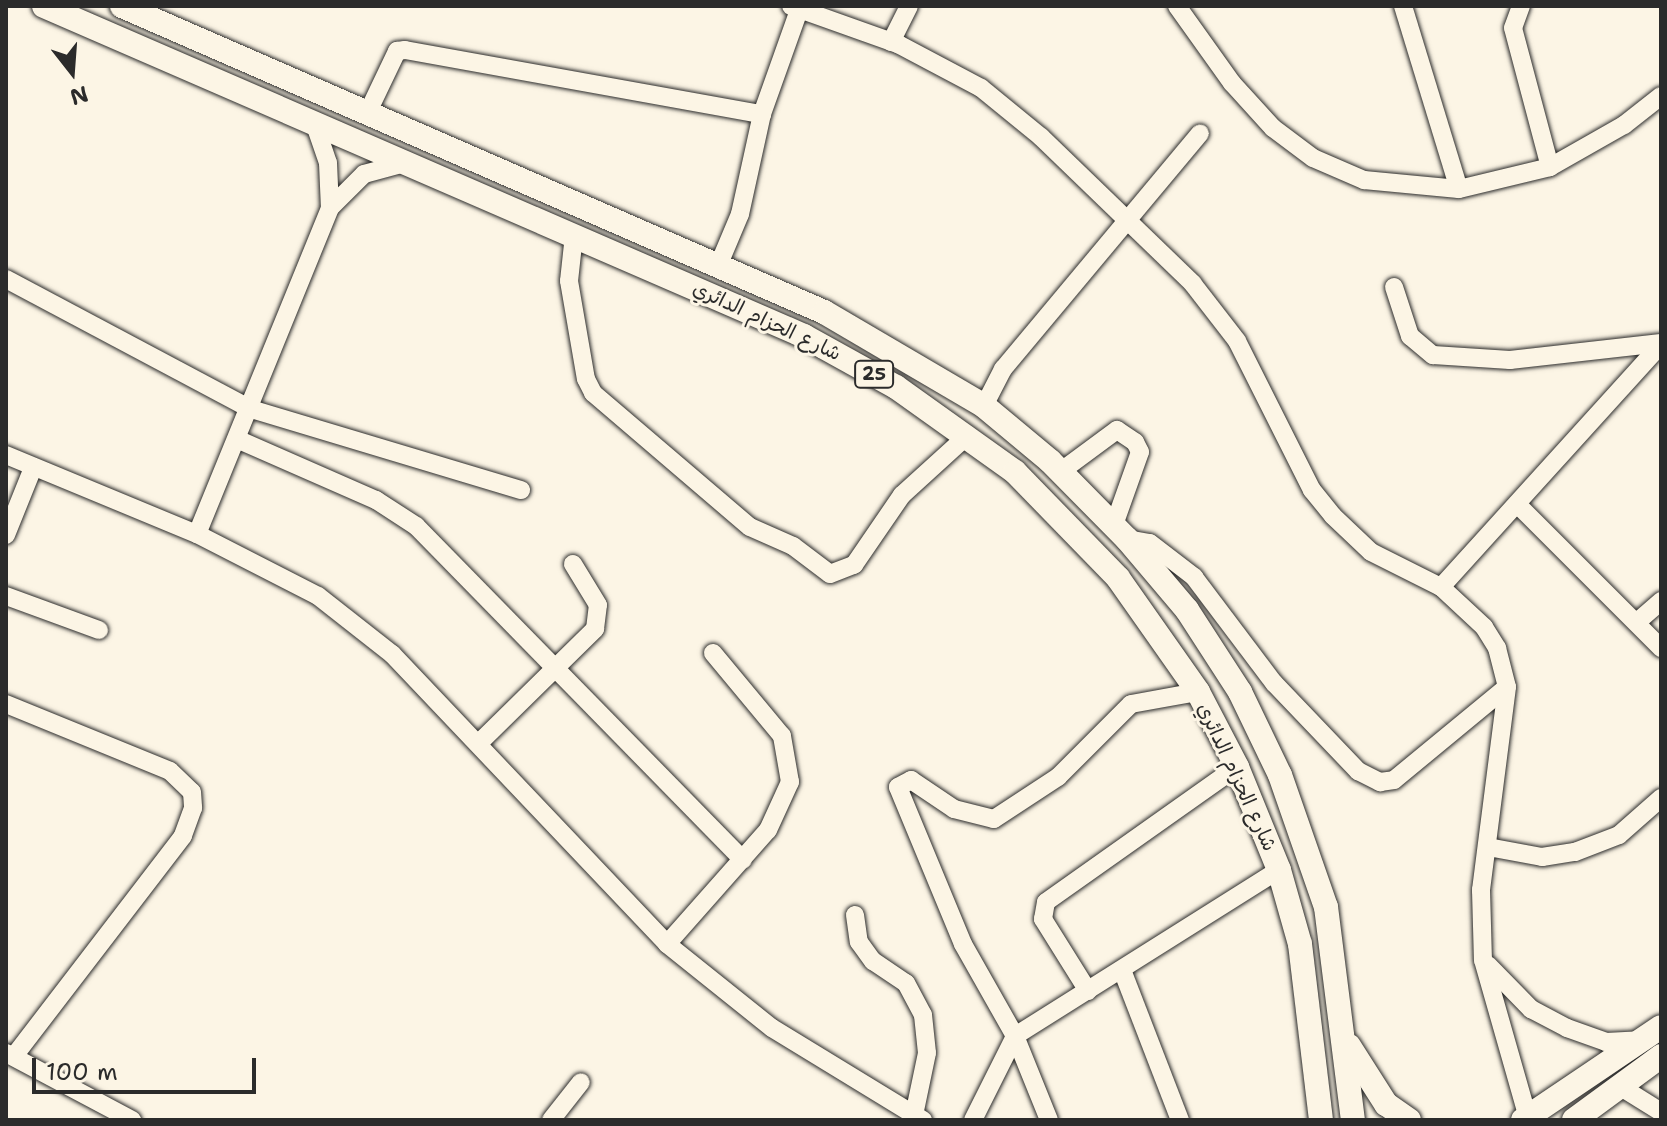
<!DOCTYPE html>
<html>
<head>
<meta charset="utf-8">
<style>
	body { margin:0 }
	#map { position:relative; width:1667px; height:1126px; overflow:hidden; background:#fcf5e5; font-family:"Shantell Sans","Playpen Sans Arabic",sans-serif }
	div>[style] { position:absolute }
	.roads { filter:drop-shadow(0 0 2px #2b2b2b) drop-shadow(0 0 2px #2b2b2b) }
	.minor>* { height:18px; margin:-9px; padding:0 9px; transform-origin:9px; border-radius:9px; background:#fcf5e5 }
	.major>* { height:24px; margin:-12px; padding:0 12px; transform-origin:12px; border-radius:12px; background:#fcf5e5 }
	span { translate:-50% -50%; white-space:nowrap; text-align:center; line-height:1.15; -webkit-text-stroke:6px #fcf5e5; paint-order:stroke }
	.shield-label span { padding:2px 6px; background:#fcf5e5; border:2px solid; border-radius:6px; -webkit-text-stroke-width:0 }
	.shield-label { font-size:18px; color:#2b2b2b; font-weight:700 }
	.street-label { font-size:20px; color:#2b2b2b }
	.frame { position:absolute; inset:0; border:8px solid #2b2b2b; pointer-events:none }
	.north { position:absolute; left:32px; top:32px; width:80px; height:80px; -webkit-text-stroke:6px #fcf5e5; paint-order:stroke; rotate:163deg; font-size:22px; font-weight:700; line-height:32px; text-align:center; color:#2b2b2b }
	.north::after { content:''; display:block; margin:auto; width:28px; height:36px; background:#2b2b2b; clip-path:polygon(50% 0,100% 100%,50% 72%,0 100%) }
	.scale { position:absolute; left:32px; top:1058px; width:224px; height:36px; box-sizing:border-box; border:4px solid #2b2b2b; border-top:0; padding-left:10px; font-size:24px; line-height:28px; white-space:nowrap; color:#2b2b2b; -webkit-text-stroke:6px #fcf5e5; paint-order:stroke }
</style>
</head>
<body>
<div id="map">
	<div class="roads">
		<div class="minor">
			<i style="left:791px;top:6px;width:114px;rotate:19.6deg"></i>
			<i style="left:898px;top:44px;width:94px;rotate:27.9deg"></i>
			<i style="left:981px;top:88px;width:77px;rotate:39.2deg"></i>
			<i style="left:1041px;top:137px;width:211px;rotate:44deg"></i>
			<i style="left:1193px;top:284px;width:72px;rotate:52.3deg"></i>
			<i style="left:1237px;top:341px;width:167px;rotate:63.3deg"></i>
			<i style="left:1312px;top:490px;width:33px;rotate:51deg"></i>
			<i style="left:1333px;top:516px;width:52px;rotate:43.5deg"></i>
			<i style="left:1371px;top:552px;width:78px;rotate:26.6deg"></i>
			<i style="left:1441px;top:587px;width:59px;rotate:42.9deg"></i>
			<i style="left:1484px;top:627px;width:25px;rotate:58deg"></i>
			<i style="left:1497px;top:648px;width:40px;rotate:75.6deg"></i>
			<i style="left:1507px;top:687px;width:205px;rotate:97.3deg"></i>
			<i style="left:1481px;top:890px;width:70px;rotate:88.4deg"></i>
			<i style="left:1483px;top:960px;width:164px;rotate:74.1deg"></i>
			<i style="left:1177px;top:6px;width:95px;rotate:54.5deg"></i>
			<i style="left:1232px;top:83px;width:61px;rotate:47.7deg"></i>
			<i style="left:1273px;top:128px;width:50px;rotate:36.9deg"></i>
			<i style="left:1313px;top:158px;width:56px;rotate:23.3deg"></i>
			<i style="left:1364px;top:180px;width:95px;rotate:5.4deg"></i>
			<i style="left:1459px;top:189px;width:94px;rotate:-13.6deg"></i>
			<i style="left:1550px;top:167px;width:85px;rotate:-29.6deg"></i>
			<i style="left:1624px;top:125px;width:47px;rotate:-38.1deg"></i>
			<i style="left:1403px;top:6px;width:191px;rotate:73deg"></i>
			<i style="left:1521px;top:6px;width:23px;rotate:110deg"></i>
			<i style="left:1513px;top:28px;width:144px;rotate:75.1deg"></i>
			<i style="left:891px;top:42px;width:40px;rotate:-63.4deg"></i>
			<i style="left:367px;top:114px;width:70px;rotate:-64.5deg"></i>
			<i style="left:397px;top:51px;width:8px;rotate:-7deg"></i>
			<i style="left:405px;top:50px;width:363px;rotate:10.2deg"></i>
			<i style="left:314px;top:122px;width:43px;rotate:71.1deg"></i>
			<i style="left:328px;top:163px;width:45px;rotate:87.5deg"></i>
			<i style="left:574px;top:235px;width:46px;rotate:96.2deg"></i>
			<i style="left:569px;top:281px;width:99px;rotate:80.2deg"></i>
			<i style="left:586px;top:379px;width:16px;rotate:63deg"></i>
			<i style="left:593px;top:393px;width:206px;rotate:40.5deg"></i>
			<i style="left:750px;top:527px;width:47px;rotate:23.8deg"></i>
			<i style="left:793px;top:546px;width:46px;rotate:37.1deg"></i>
			<i style="left:830px;top:574px;width:26px;rotate:-21deg"></i>
			<i style="left:854px;top:565px;width:85px;rotate:-55.6deg"></i>
			<i style="left:902px;top:495px;width:89px;rotate:-42.3deg"></i>
			<i style="left:719px;top:264px;width:54px;rotate:-67.2deg"></i>
			<i style="left:740px;top:214px;width:102px;rotate:-77.6deg"></i>
			<i style="left:762px;top:114px;width:110px;rotate:-70.4deg"></i>
			<i style="left:6px;top:279px;width:277px;rotate:28deg"></i>
			<i style="left:251px;top:409px;width:282px;rotate:16.7deg"></i>
			<i style="left:1394px;top:287px;width:52px;rotate:71.9deg"></i>
			<i style="left:1410px;top:336px;width:30px;rotate:40deg"></i>
			<i style="left:1433px;top:355px;width:77px;rotate:3.7deg"></i>
			<i style="left:1510px;top:360px;width:152px;rotate:-6.4deg"></i>
			<i style="left:984px;top:406px;width:42px;rotate:-62.8deg"></i>
			<i style="left:1003px;top:369px;width:307px;rotate:-50.1deg"></i>
			<i style="left:239px;top:440px;width:150px;rotate:23.7deg"></i>
			<i style="left:376px;top:500px;width:48px;rotate:33deg"></i>
			<i style="left:416px;top:526px;width:467px;rotate:45.6deg"></i>
			<i style="left:6px;top:455px;width:207px;rotate:22.5deg"></i>
			<i style="left:197px;top:534px;width:136px;rotate:27.1deg"></i>
			<i style="left:318px;top:596px;width:94px;rotate:38.1deg"></i>
			<i style="left:392px;top:654px;width:400px;rotate:46.5deg"></i>
			<i style="left:667px;top:944px;width:134px;rotate:38.7deg"></i>
			<i style="left:772px;top:1028px;width:177px;rotate:31.4deg"></i>
			<i style="left:1060px;top:472px;width:71px;rotate:-36.4deg"></i>
			<i style="left:1117px;top:430px;width:22px;rotate:34deg"></i>
			<i style="left:1135px;top:442px;width:11px;rotate:63deg"></i>
			<i style="left:1140px;top:452px;width:77px;rotate:109.6deg"></i>
			<i style="left:1517px;top:504px;width:204px;rotate:45deg"></i>
			<i style="left:197px;top:534px;width:352px;rotate:-67.8deg"></i>
			<i style="left:330px;top:208px;width:48px;rotate:-45deg"></i>
			<i style="left:364px;top:174px;width:42px;rotate:-15deg"></i>
			<i style="left:6px;top:535px;width:72px;rotate:-68.1deg"></i>
			<i style="left:1127px;top:539px;width:23px;rotate:10deg"></i>
			<i style="left:1150px;top:543px;width:56px;rotate:37.7deg"></i>
			<i style="left:1194px;top:577px;width:133px;rotate:53deg"></i>
			<i style="left:1274px;top:683px;width:122px;rotate:46.3deg"></i>
			<i style="left:1358px;top:771px;width:25px;rotate:27deg"></i>
			<i style="left:1380px;top:782px;width:14px;rotate:-8deg"></i>
			<i style="left:1394px;top:780px;width:146px;rotate:-39.5deg"></i>
			<i style="left:1441px;top:587px;width:328px;rotate:-47.8deg"></i>
			<i style="left:6px;top:596px;width:99px;rotate:20.1deg"></i>
			<i style="left:1637px;top:622px;width:32px;rotate:-41deg"></i>
			<i style="left:6px;top:704px;width:177px;rotate:22.2deg"></i>
			<i style="left:170px;top:771px;width:30px;rotate:44deg"></i>
			<i style="left:192px;top:792px;width:16px;rotate:86deg"></i>
			<i style="left:193px;top:808px;width:30px;rotate:110deg"></i>
			<i style="left:183px;top:836px;width:277px;rotate:127.5deg"></i>
			<i style="left:479px;top:743px;width:163px;rotate:-44.5deg"></i>
			<i style="left:595px;top:629px;width:24px;rotate:-83deg"></i>
			<i style="left:598px;top:605px;width:48px;rotate:-121.4deg"></i>
			<i style="left:1488px;top:847px;width:55px;rotate:10.5deg"></i>
			<i style="left:1542px;top:857px;width:33px;rotate:-9deg"></i>
			<i style="left:1575px;top:852px;width:47px;rotate:-21.1deg"></i>
			<i style="left:1619px;top:835px;width:56px;rotate:-41.4deg"></i>
			<i style="left:855px;top:915px;width:27px;rotate:82deg"></i>
			<i style="left:859px;top:942px;width:24px;rotate:54deg"></i>
			<i style="left:873px;top:961px;width:40px;rotate:34deg"></i>
			<i style="left:906px;top:983px;width:36px;rotate:62deg"></i>
			<i style="left:923px;top:1015px;width:38px;rotate:84deg"></i>
			<i style="left:927px;top:1053px;width:63px;rotate:101.8deg"></i>
			<i style="left:667px;top:944px;width:152px;rotate:-48.5deg"></i>
			<i style="left:768px;top:830px;width:53px;rotate:-65.4deg"></i>
			<i style="left:790px;top:782px;width:47px;rotate:-99.9deg"></i>
			<i style="left:782px;top:736px;width:108px;rotate:-129.7deg"></i>
			<i style="left:1488px;top:965px;width:62px;rotate:45.7deg"></i>
			<i style="left:1531px;top:1009px;width:41px;rotate:27.8deg"></i>
			<i style="left:1567px;top:1028px;width:41px;rotate:19.7deg"></i>
			<i style="left:1606px;top:1042px;width:34px;rotate:-3deg"></i>
			<i style="left:1122px;top:970px;width:161px;rotate:68.9deg"></i>
			<i style="left:1088px;top:991px;width:85px;rotate:-122deg"></i>
			<i style="left:1043px;top:919px;width:17px;rotate:-80deg"></i>
			<i style="left:1046px;top:902px;width:234px;rotate:-35.3deg"></i>
			<i style="left:6px;top:1053px;width:143px;rotate:28deg"></i>
			<i style="left:1621px;top:1087px;width:47px;rotate:32deg"></i>
			<i style="left:551px;top:1120px;width:48px;rotate:-51.7deg"></i>
			<i style="left:973px;top:1120px;width:94px;rotate:-63.4deg"></i>
			<i style="left:1015px;top:1036px;width:312px;rotate:-32.2deg"></i>
			<i style="left:1049px;top:1120px;width:91px;rotate:-112deg"></i>
			<i style="left:1015px;top:1036px;width:106px;rotate:-119.5deg"></i>
			<i style="left:963px;top:944px;width:170px;rotate:-112.5deg"></i>
			<i style="left:898px;top:787px;width:15px;rotate:-28deg"></i>
			<i style="left:911px;top:780px;width:52px;rotate:34deg"></i>
			<i style="left:954px;top:809px;width:41px;rotate:14deg"></i>
			<i style="left:994px;top:819px;width:77px;rotate:-33.3deg"></i>
			<i style="left:1058px;top:777px;width:103px;rotate:-45deg"></i>
			<i style="left:1131px;top:704px;width:68px;rotate:-10.2deg"></i>
		</div>
		<div class="major">
			<i style="left:44px;top:6px;width:829px;rotate:23.47deg"></i>
			<i style="left:804px;top:336px;width:105px;rotate:29deg"></i>
			<i style="left:896px;top:387px;width:146px;rotate:35.5deg"></i>
			<i style="left:1015px;top:472px;width:148px;rotate:45.8deg"></i>
			<i style="left:1118px;top:578px;width:139px;rotate:54.9deg"></i>
			<i style="left:1198px;top:692px;width:85px;rotate:62.5deg"></i>
			<i style="left:1237px;top:767px;width:111px;rotate:67.8deg"></i>
			<i style="left:1279px;top:870px;width:77px;rotate:74.2deg"></i>
			<i style="left:1300px;top:944px;width:177px;rotate:83.2deg"></i>
			<i style="left:122px;top:6px;width:766px;rotate:23.55deg"></i>
			<i style="left:824px;top:312px;width:186px;rotate:30.4deg"></i>
			<i style="left:984px;top:406px;width:86px;rotate:39.8deg"></i>
			<i style="left:1050px;top:461px;width:110px;rotate:45.4deg"></i>
			<i style="left:1127px;top:539px;width:93px;rotate:49.8deg"></i>
			<i style="left:1187px;top:610px;width:98px;rotate:57.1deg"></i>
			<i style="left:1240px;top:692px;width:92px;rotate:64.3deg"></i>
			<i style="left:1280px;top:775px;width:140px;rotate:70.8deg"></i>
			<i style="left:1326px;top:907px;width:215px;rotate:82.8deg"></i>
			<i style="left:1349px;top:1046px;width:69px;rotate:57.5deg"></i>
			<i style="left:1386px;top:1104px;width:28px;rotate:35deg"></i>
			<i style="left:1523px;top:1120px;width:166px;rotate:-34deg"></i>
			<i style="left:1574px;top:1120px;width:108px;rotate:-36.3deg"></i>
		</div>
	</div>
	<div class="shield-label">
		<span style="left:874px;top:374px">25</span>
	</div>
	<div class="street-label">
		<span style="left:767px;top:321px;rotate:25deg">شارع الحزام الدائري</span>
		<span style="left:1237px;top:777px;rotate:65deg">شارع الحزام الدائري</span>
	</div>
	<div class="frame"></div>
	<div class="north">N</div>
	<div class="scale">100 m</div>
</div>
</body>
</html>
